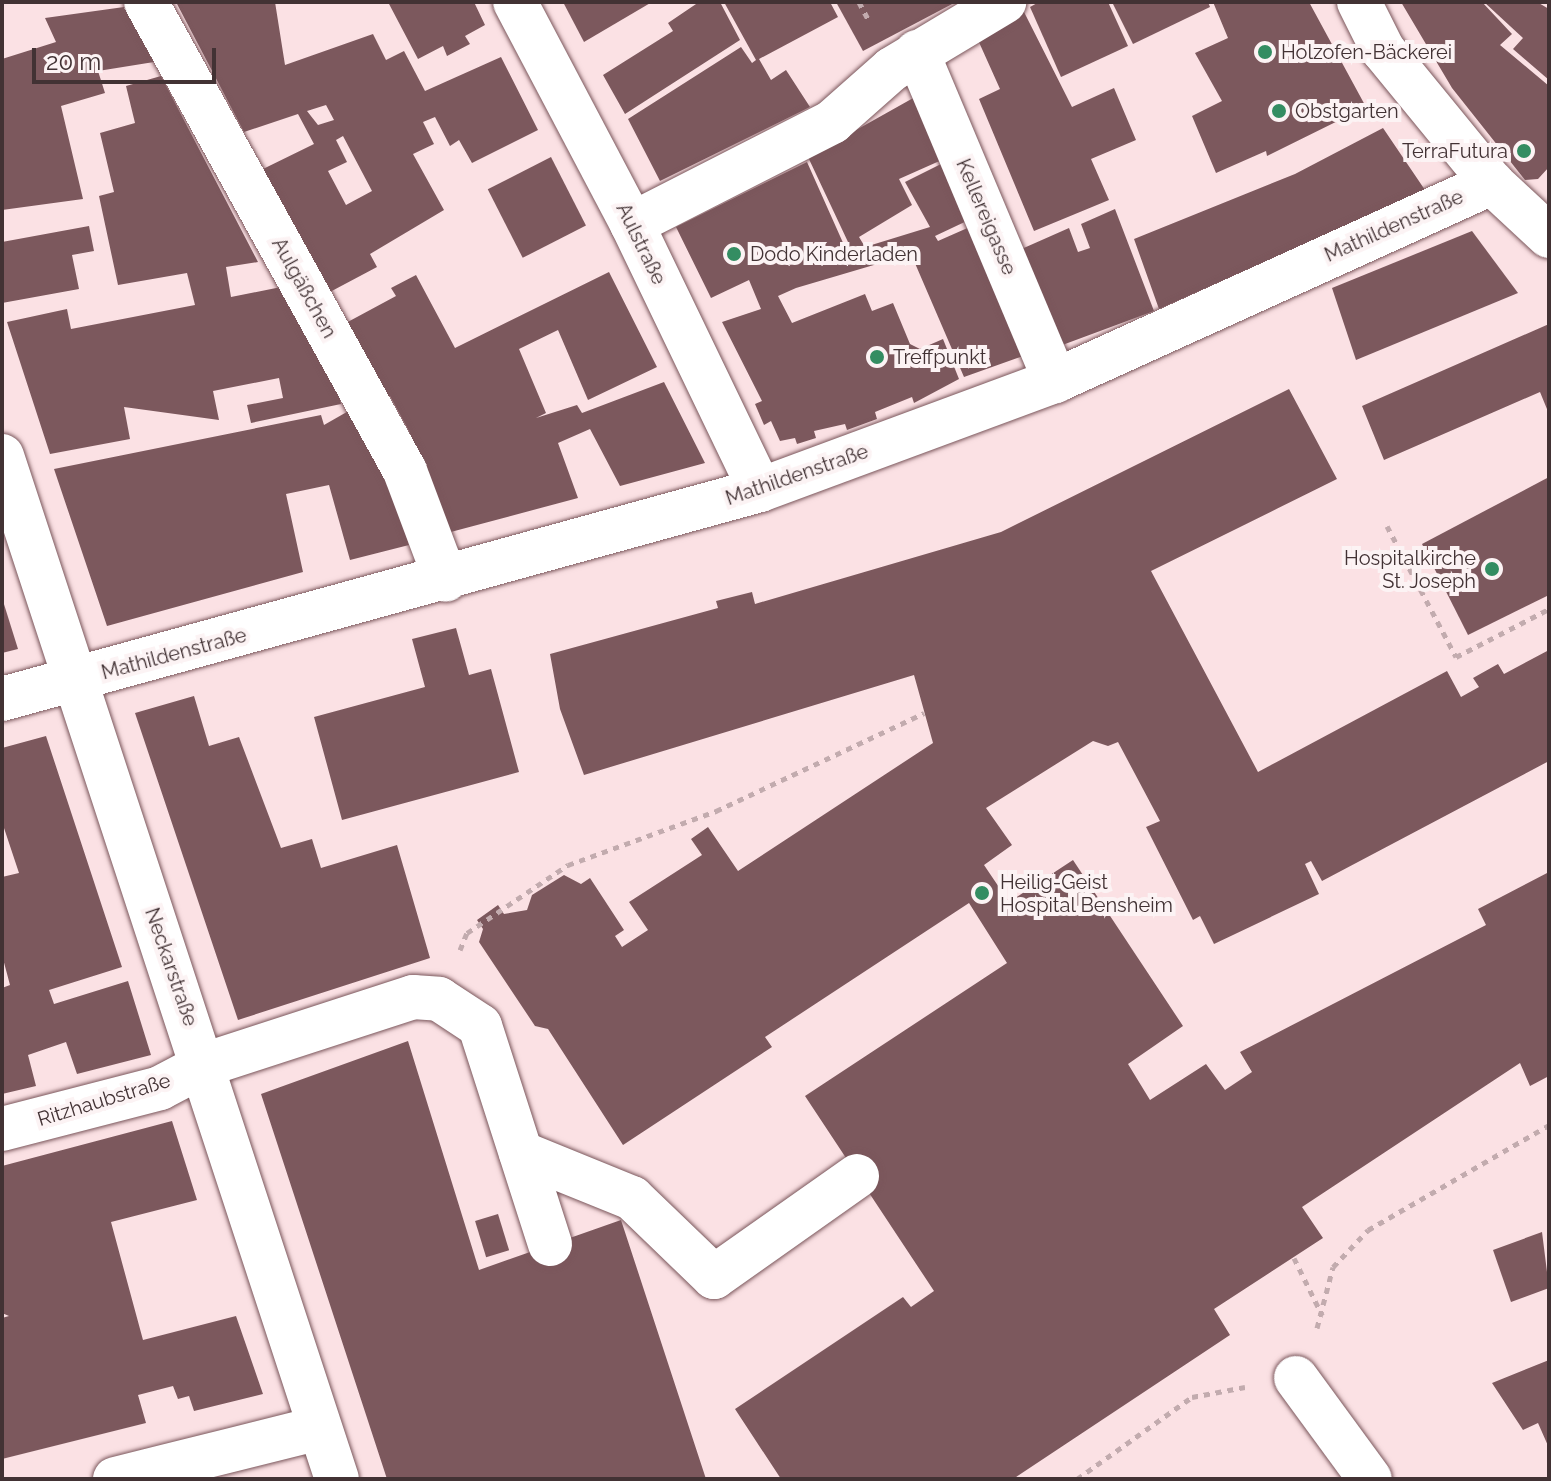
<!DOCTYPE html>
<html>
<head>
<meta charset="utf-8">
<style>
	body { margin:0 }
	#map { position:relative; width:1551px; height:1481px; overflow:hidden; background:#fbe1e4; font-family:Raleway,sans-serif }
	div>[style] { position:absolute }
	.building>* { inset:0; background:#7c585d; transform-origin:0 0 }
	.path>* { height:5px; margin-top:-2.5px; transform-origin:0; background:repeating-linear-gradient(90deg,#c2abae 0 6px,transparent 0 12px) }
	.roads { filter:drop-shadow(0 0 2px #7a565b) drop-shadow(0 0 2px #7a565b) }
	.minor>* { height:44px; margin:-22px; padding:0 22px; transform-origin:22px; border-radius:22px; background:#fff }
	.dots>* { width:22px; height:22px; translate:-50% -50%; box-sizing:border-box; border:4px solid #fcf3f4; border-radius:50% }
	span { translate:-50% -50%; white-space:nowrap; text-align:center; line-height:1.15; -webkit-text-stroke:8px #fcf3f4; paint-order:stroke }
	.poi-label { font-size:20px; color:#423234 }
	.left { translate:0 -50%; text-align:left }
	.right { translate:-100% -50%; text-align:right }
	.street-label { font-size:20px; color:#423234 }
	.frame { position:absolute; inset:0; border:4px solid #423234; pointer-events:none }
	.scale { position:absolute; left:32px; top:48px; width:184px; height:36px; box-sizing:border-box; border:4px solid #423234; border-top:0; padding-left:10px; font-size:24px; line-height:28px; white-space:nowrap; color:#423234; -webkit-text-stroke:6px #fcf3f4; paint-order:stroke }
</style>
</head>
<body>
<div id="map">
	<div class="building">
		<i style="clip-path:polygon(evenodd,176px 2px,275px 2px,285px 65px,373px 34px,386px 60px,404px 51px,425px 91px,501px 57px,538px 130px,472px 163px,459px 140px,450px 146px,435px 117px,423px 122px,434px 144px,413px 154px,444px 210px,370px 254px,377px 267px,328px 293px,263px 169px,314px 144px,298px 114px,244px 132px,176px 2px,326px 105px,334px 120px,318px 125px,307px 111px,326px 105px,176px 2px,343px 136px,372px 191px,346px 205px,328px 171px,347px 162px,336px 140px,343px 136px)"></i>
		<i style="clip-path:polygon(388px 2px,474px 2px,485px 25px,465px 36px,470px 44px,447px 56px,443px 46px,418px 59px)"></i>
		<i style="clip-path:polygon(563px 2px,652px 2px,584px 42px)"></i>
		<i style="clip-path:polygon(699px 2px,720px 2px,740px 40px,625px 114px,603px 75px,673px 31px,668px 23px)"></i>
		<i style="clip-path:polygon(724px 2px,830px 2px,838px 17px,759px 59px,771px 80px,786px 70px,810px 107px,660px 181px,628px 119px,741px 47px,752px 63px,756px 60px)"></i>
		<i style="clip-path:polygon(836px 2px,956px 2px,863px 51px)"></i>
		<i style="clip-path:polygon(1039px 2px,1108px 2px,1128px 46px,1061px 77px,1030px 7px)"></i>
		<i style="clip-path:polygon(1112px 2px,1208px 2px,1210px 7px,1133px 44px)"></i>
		<i style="clip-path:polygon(1213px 2px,1309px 2px,1366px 107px,1267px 156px,1266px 151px,1216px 173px,1192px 116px,1222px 101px,1195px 53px,1228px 38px)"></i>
		<i style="clip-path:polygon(1401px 2px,1482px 2px,1512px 34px,1500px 45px,1549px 86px,1549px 167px,1538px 179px,1525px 180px,1452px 88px)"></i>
		<i style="clip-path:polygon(1484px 2px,1537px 2px,1549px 9px,1549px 80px,1513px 49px,1523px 38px)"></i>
		<i style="clip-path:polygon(124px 7px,154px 62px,98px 71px,105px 93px,61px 106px,83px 199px,2px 210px,2px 59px,56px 42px,45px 18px)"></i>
		<i style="clip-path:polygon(1023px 10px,1072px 107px,1114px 88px,1136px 140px,1091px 159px,1109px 200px,1034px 231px,979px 99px,1000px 89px,978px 40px)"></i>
		<i style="clip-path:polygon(161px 76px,258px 262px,226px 267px,231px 297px,286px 286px,334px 365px,341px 404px,251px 423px,247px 405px,283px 398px,279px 378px,213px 391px,219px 420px,124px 407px,130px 439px,50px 454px,7px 322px,67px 309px,71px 329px,195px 305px,187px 273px,118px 285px,99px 196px,114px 192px,100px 133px,135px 123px,126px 86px)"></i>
		<i style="clip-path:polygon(915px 97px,944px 159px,899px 179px,912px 205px,859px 237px,865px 247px,930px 227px,905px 182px,945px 162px,971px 219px,935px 236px,938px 241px,972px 226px,1026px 355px,964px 377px,911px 254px,796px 288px,778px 296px,792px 323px,865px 294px,872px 311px,893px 303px,910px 344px,920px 349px,943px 339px,959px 379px,914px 403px,912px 397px,875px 412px,877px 419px,847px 430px,845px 424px,814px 431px,816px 438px,797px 444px,795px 438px,780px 441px,771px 421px,764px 425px,755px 404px,762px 401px,722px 322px,761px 309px,749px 280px,711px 298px,676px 227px,807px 162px,844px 245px,848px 242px,808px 157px)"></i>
		<i style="clip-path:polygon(1383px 128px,1425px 190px,1159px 309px,1134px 239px,1295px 174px)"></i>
		<i style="left:551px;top:157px;width:77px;height:71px;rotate:63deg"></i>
		<i style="clip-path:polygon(1115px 209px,1154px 311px,1057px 347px,1017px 251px,1069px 228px,1078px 252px,1090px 248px,1081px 224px)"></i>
		<i style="clip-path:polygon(89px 226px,94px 251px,72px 255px,79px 289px,2px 303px,2px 242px)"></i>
		<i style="clip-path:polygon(1472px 231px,1518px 293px,1356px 360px,1332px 288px)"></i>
		<i style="clip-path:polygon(609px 272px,657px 367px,588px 400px,558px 330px,519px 349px,546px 413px,536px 418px,577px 405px,582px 413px,664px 382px,705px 463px,620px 486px,590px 429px,558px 443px,578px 498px,447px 533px,409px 431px,390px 396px,384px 399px,344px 324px,396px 296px,391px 288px,416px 275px,455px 348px)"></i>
		<i style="clip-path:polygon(1549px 324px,1549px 414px,1540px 392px,1384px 460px,1362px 406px)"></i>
		<i style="clip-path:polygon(1289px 389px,1337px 479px,1151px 571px,1258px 772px,1447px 671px,1461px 697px,1479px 687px,1473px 678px,1498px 664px,1504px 674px,1549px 650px,1549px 761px,1322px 881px,1311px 861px,1305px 864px,1319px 894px,1214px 944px,1200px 916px,1193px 920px,1146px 827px,1160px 821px,1118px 742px,1108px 746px,1093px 741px,986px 808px,1012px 845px,984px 865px,1009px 902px,1073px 860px,1183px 1026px,1128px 1064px,1150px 1100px,1206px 1064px,1225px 1090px,1252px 1072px,1240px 1052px,1486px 925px,1478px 909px,1549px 872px,1549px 1076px,1530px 1086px,1520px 1063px,1302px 1207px,1323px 1238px,1214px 1309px,1230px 1335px,1013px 1479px,781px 1479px,735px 1409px,903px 1297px,911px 1307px,934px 1291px,805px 1096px,1007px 963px,969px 903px,765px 1037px,772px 1047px,623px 1145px,548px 1029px,535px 1026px,479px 942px,483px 929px,477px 920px,498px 905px,504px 914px,527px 910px,532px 895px,564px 875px,581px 884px,590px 878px,624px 930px,615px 936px,622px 947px,648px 930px,629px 902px,702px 855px,691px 839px,708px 827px,738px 871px,933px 743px,914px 675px,584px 775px,560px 709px,550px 654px,718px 608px,716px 601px,752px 592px,755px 604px,1001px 532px)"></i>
		<i style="clip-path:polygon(352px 409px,388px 475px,409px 545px,350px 560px,329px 485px,286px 494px,303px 572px,107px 626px,54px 469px,321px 415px,324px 425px)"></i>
		<i style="clip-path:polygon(1549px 477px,1549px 595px,1468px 635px,1422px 544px)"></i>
		<i style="clip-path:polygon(3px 601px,18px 649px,2px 653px,2px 602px)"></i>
		<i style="clip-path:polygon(456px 628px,469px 675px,491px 669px,519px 772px,342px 820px,314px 717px,425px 687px,412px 639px)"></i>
		<i style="clip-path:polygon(194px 696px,209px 746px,239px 737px,281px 848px,312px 839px,321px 868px,397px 845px,430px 958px,238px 1020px,135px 713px)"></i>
		<i style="clip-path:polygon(46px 736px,122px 967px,49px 990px,54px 1004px,128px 981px,151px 1055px,77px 1074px,66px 1042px,28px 1055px,36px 1086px,2px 1094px,2px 988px,10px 985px,2px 955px,2px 877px,19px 873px,2px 822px,2px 748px)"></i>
		<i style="clip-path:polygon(408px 1041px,479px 1270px,621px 1220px,706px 1479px,387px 1479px,261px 1094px)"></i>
		<i style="clip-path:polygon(172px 1121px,197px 1200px,111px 1222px,143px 1340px,236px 1316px,263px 1394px,194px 1411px,189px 1396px,178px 1399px,173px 1386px,138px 1395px,146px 1423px,2px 1459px,2px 1318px,9px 1316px,2px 1313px,2px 1166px)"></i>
		<i style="left:498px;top:1214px;width:38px;height:24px;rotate:73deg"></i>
		<i style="clip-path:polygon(1542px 1232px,1549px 1288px,1511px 1302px,1493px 1250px)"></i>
		<i style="clip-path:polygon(1549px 1360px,1549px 1448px,1538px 1423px,1523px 1430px,1492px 1383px)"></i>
	</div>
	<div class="path">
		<i style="left:859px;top:2px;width:19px;rotate:62deg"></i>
		<i style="left:1387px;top:526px;width:148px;rotate:62.2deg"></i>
		<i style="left:1456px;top:657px;width:105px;rotate:-27.3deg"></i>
		<i style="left:460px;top:950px;width:18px;rotate:-68deg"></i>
		<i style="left:467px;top:933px;width:122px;rotate:-34deg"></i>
		<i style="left:568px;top:865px;width:158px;rotate:-20deg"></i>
		<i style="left:716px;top:811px;width:230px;rotate:-25.2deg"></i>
		<i style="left:1294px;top:1258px;width:64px;rotate:63.8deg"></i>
		<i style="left:1317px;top:1328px;width:63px;rotate:-75.3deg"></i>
		<i style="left:1333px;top:1267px;width:51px;rotate:-46.6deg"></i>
		<i style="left:1368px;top:1230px;width:209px;rotate:-30.1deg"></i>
		<i style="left:1077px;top:1479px;width:141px;rotate:-35.5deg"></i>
		<i style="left:1192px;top:1397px;width:54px;rotate:-10.7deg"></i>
	</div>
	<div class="roads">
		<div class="minor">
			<i style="left:146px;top:2px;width:536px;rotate:61.09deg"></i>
			<i style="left:405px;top:471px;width:116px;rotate:69.4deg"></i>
			<i style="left:515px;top:2px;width:251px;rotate:62.2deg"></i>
			<i style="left:632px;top:224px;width:295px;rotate:64.3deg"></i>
			<i style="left:1359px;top:2px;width:54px;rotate:63.4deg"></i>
			<i style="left:1383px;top:50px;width:172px;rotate:50.7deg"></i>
			<i style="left:1492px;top:183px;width:78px;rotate:42.9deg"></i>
			<i style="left:917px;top:52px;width:357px;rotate:67.2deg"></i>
			<i style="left:632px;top:224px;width:225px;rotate:-27deg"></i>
			<i style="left:832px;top:122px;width:80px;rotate:-41.5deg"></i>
			<i style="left:892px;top:69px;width:131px;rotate:-30.9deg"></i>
			<i style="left:2px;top:456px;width:1076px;rotate:71.87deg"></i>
			<i style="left:2px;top:699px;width:786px;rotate:-15.41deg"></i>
			<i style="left:760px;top:490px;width:314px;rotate:-20.3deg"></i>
			<i style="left:1055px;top:381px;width:480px;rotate:-24.4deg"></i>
			<i style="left:2px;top:1129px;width:163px;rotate:-14.5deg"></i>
			<i style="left:160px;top:1088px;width:50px;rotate:-27.6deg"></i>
			<i style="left:204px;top:1065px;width:220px;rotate:-18deg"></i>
			<i style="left:413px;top:997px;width:26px;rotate:4deg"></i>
			<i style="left:439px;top:999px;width:49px;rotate:33.4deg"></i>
			<i style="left:480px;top:1026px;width:229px;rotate:72.2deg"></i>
			<i style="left:521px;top:1153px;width:120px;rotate:22.1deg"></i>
			<i style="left:632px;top:1198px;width:114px;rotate:43.9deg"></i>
			<i style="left:714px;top:1277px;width:175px;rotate:-35.2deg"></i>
			<i style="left:1296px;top:1378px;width:125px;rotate:53.8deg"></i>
			<i style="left:115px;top:1479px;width:210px;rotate:-14deg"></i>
		</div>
	</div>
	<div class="dots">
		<i style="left:1265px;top:52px;background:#348d62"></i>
		<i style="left:1279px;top:111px;background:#348d62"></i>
		<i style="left:1524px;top:151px;background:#348d62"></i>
		<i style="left:734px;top:254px;background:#348d62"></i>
		<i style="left:877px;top:357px;background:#348d62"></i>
		<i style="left:1492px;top:569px;background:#348d62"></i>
		<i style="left:982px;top:893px;background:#348d62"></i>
	</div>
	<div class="poi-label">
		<span class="left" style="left:1281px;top:52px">Holzofen-Bäckerei</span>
		<span class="left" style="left:1295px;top:111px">Obstgarten</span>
		<span class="right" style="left:1508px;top:151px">TerraFutura</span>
		<span class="left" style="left:750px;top:254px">Dodo Kinderladen</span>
		<span class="left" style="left:893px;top:357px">Treffpunkt</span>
		<span class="right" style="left:1476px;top:570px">Hospitalkirche<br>St. Joseph</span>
		<span class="left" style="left:1000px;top:894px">Heilig-Geist<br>Hospital Bensheim</span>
	</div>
	<div class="street-label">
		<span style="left:986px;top:217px;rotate:67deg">Kellereigasse</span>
		<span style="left:1394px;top:226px;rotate:-24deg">Mathildenstraße</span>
		<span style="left:641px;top:244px;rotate:64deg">Aulstraße</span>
		<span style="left:304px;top:288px;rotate:61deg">Aulgäßchen</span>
		<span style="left:797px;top:475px;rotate:-19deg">Mathildenstraße</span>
		<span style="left:174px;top:654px;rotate:-15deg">Mathildenstraße</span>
		<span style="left:171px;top:967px;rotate:71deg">Neckarstraße</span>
		<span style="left:104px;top:1100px;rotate:-17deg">Ritzhaubstraße</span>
	</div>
	<div class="frame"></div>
	<div class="scale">20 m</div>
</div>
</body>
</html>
